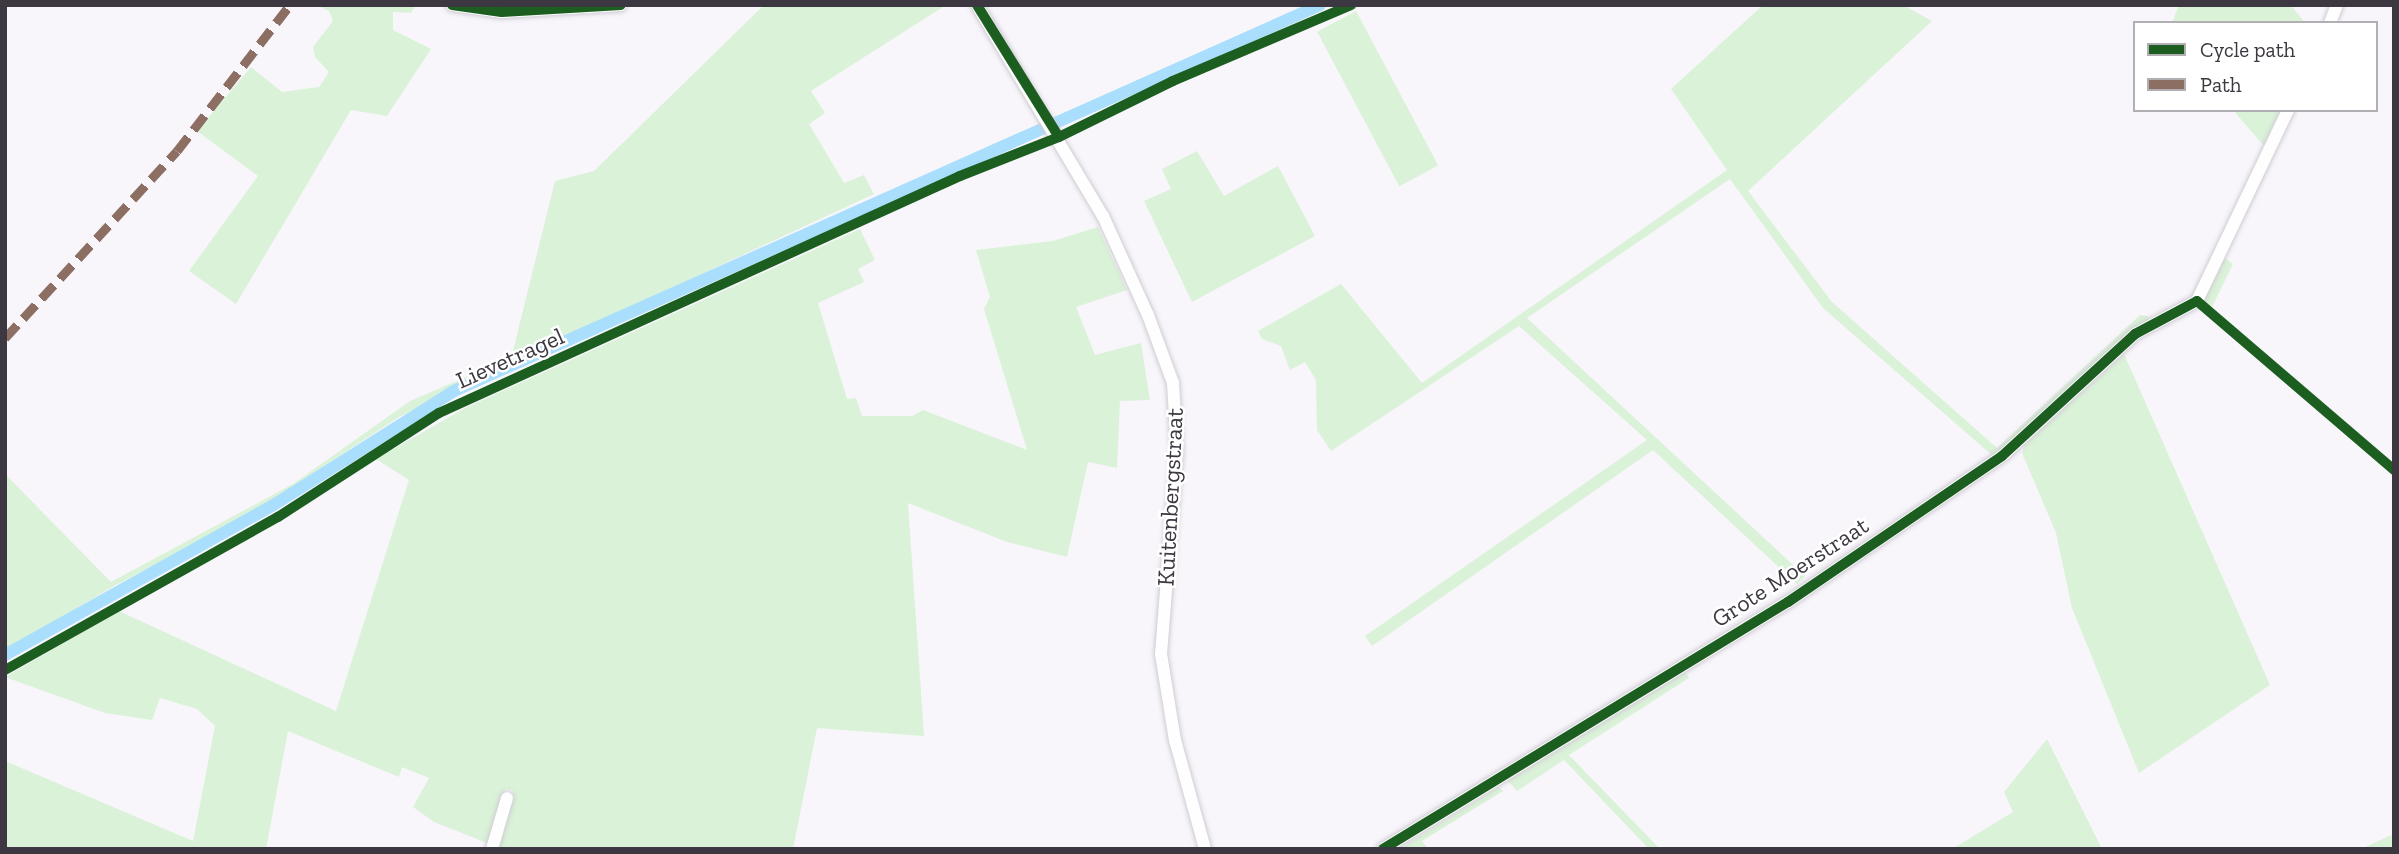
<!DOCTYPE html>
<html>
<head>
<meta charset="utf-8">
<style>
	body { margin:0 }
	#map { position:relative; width:2399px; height:854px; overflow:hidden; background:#f8f6fb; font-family:"Zilla Slab",serif }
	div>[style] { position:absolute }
	.green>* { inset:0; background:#daf2d8; transform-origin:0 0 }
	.canal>* { height:12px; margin:-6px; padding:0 6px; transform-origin:6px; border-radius:6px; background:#a9defd }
	.roads { filter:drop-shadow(0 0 2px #cfccd3) drop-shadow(0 0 2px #cfccd3) }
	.minor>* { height:12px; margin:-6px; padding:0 6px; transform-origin:6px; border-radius:6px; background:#fefefe }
	.quiet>* { height:9px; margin-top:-4.5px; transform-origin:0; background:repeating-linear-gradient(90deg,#8d6e63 0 18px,transparent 0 27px) }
	.cycleway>* { height:10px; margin:-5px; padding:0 5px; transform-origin:5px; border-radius:5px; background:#1b5e20 }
	span { translate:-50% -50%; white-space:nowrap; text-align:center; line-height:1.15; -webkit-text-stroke:5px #fff; paint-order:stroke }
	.street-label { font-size:24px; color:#3c3741 }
	.frame { position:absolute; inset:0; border:7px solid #3c3741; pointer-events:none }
	.legend { position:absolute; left:2133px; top:21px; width:245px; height:91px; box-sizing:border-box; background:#fff; border:2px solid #b1afb3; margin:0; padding:9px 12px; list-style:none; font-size:21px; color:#3c3741 }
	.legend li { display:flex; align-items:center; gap:14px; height:35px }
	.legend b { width:35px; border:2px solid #b1afb3 }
</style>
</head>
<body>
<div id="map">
	<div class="green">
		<i style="clip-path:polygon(316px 5px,416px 5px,411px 13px,393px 12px,393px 30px,431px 49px,387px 116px,351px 110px,236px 304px,189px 271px,258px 176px,197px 131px,251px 67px,282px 92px,319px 87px,329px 72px,315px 57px,313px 47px,333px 21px,329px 11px)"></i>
		<i style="clip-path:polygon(764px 5px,946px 5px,811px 91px,825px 113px,809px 124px,844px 183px,864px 175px,874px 194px,510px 363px,555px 181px,594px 171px)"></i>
		<i style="clip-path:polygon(1763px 5px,1903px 5px,1932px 21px,1748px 191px,1832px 302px,1997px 448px,2140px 315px,2148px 316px,2149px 322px,2003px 452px,1993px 456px,1823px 308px,1730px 179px,1527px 318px,1805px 576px,1797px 584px,1653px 450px,1372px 646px,1365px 636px,1647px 440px,1519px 326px,1331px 451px,1317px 430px,1316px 380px,1305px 362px,1290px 370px,1281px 346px,1262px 339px,1258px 331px,1341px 284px,1422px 383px,1727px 170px,1671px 89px)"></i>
		<i style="clip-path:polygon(2179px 5px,2291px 5px,2305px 23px,2172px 23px)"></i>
		<i style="left:1356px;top:11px;width:175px;height:44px;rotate:62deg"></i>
		<i style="clip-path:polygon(2233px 110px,2280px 110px,2264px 146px)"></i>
		<i style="clip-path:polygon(1197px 151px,1224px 196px,1278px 166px,1315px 236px,1192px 302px,1144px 201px,1171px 189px,1162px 169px)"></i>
		<i style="clip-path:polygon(1098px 227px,1127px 290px,1076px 307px,1095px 355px,1141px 343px,1150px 400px,1120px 401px,1117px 468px,1088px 462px,1067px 557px,1007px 542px,908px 503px,924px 736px,817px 728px,793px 849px,496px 849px,513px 791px,506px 789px,487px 843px,434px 822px,413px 807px,429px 778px,402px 767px,399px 777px,288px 731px,266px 849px,5px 849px,5px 761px,193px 841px,215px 726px,197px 709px,160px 698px,152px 720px,105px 713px,5px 677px,119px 611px,336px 711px,409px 480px,376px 459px,465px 408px,860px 229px,875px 260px,858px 269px,864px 282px,818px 303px,847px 399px,856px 398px,862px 416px,912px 416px,923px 410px,1027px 450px,984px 309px,990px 297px,976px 250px,1053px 241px)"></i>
		<i style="clip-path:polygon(2225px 258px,2233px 264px,2212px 307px,2203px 301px)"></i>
		<i style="clip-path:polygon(2124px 354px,2270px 685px,2139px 773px,2072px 608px,2056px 533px,2022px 453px,2024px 445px)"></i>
		<i style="clip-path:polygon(501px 362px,503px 366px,399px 417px,246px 517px,114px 586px,5px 650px,5px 474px,111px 582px,293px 484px,410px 401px)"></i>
		<i style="clip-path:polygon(1686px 672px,1689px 678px,1569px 755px,1660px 849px,1649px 849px,1564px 760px,1517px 791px,1508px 781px)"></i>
		<i style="clip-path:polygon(2047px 739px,2102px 849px,1952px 849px,2013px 812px,2004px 792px)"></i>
		<i style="clip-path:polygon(1499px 787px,1503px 791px,1422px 841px,1428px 849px,1399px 849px)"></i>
		<i style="clip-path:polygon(2391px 835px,2394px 849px,2361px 849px)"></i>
	</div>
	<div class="canal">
		<i style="left:5px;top:655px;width:306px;rotate:-29.2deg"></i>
		<i style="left:272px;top:506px;width:215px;rotate:-32.3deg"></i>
		<i style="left:454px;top:391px;width:948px;rotate:-24.02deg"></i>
	</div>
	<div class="roads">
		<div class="minor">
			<i style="left:452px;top:5px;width:50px;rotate:8deg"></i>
			<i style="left:502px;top:12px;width:119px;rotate:-3.4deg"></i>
			<i style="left:977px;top:5px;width:246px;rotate:59.2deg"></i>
			<i style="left:1103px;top:216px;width:109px;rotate:65.6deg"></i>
			<i style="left:1148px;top:315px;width:72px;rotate:69.8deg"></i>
			<i style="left:1173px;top:383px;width:68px;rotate:86.6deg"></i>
			<i style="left:1177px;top:451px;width:204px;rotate:94.5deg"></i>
			<i style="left:1161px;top:654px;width:87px;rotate:80.8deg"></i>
			<i style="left:1175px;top:740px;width:113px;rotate:74.6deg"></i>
			<i style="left:2330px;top:23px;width:19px;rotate:-69deg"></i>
			<i style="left:492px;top:849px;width:53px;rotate:-73.6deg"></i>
			<i style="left:1383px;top:849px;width:474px;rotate:-31.4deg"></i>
			<i style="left:1788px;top:602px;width:259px;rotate:-34.3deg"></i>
			<i style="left:2002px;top:456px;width:180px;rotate:-42.5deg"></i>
			<i style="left:2135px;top:334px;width:70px;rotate:-28deg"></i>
			<i style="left:2197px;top:301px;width:212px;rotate:-64.5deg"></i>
		</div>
	</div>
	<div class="quiet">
		<i style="left:5px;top:338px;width:254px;rotate:-47.4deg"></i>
		<i style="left:177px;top:151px;width:185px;rotate:-52.3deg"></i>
	</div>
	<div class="cycleway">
		<i style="left:452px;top:5px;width:50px;rotate:8deg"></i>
		<i style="left:502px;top:12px;width:119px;rotate:-3.4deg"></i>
		<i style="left:977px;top:5px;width:155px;rotate:58.2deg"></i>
		<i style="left:5px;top:670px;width:313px;rotate:-29.3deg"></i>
		<i style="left:278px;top:517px;width:192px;rotate:-32.9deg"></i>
		<i style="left:439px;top:413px;width:572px;rotate:-24.46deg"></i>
		<i style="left:960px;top:176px;width:106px;rotate:-21.5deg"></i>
		<i style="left:1059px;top:137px;width:127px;rotate:-26.2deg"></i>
		<i style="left:1173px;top:81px;width:194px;rotate:-23.1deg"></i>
		<i style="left:1383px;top:849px;width:474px;rotate:-31.4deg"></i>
		<i style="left:1788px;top:602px;width:259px;rotate:-34.3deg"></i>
		<i style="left:2002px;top:456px;width:180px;rotate:-42.5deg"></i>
		<i style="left:2135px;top:334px;width:70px;rotate:-28deg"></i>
		<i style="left:2197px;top:301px;width:260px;rotate:40.6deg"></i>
	</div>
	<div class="street-label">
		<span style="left:510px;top:358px;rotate:-24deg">Lievetragel</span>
		<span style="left:1170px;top:497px;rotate:-87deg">Kuitenbergstraat</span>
		<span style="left:1790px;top:572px;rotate:-33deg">Grote Moerstraat</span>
	</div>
	<div class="frame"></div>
	<ul class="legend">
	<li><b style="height:9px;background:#1b5e20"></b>Cycle path</li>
	<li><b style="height:9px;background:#8d6e63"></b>Path</li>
	</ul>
</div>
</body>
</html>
